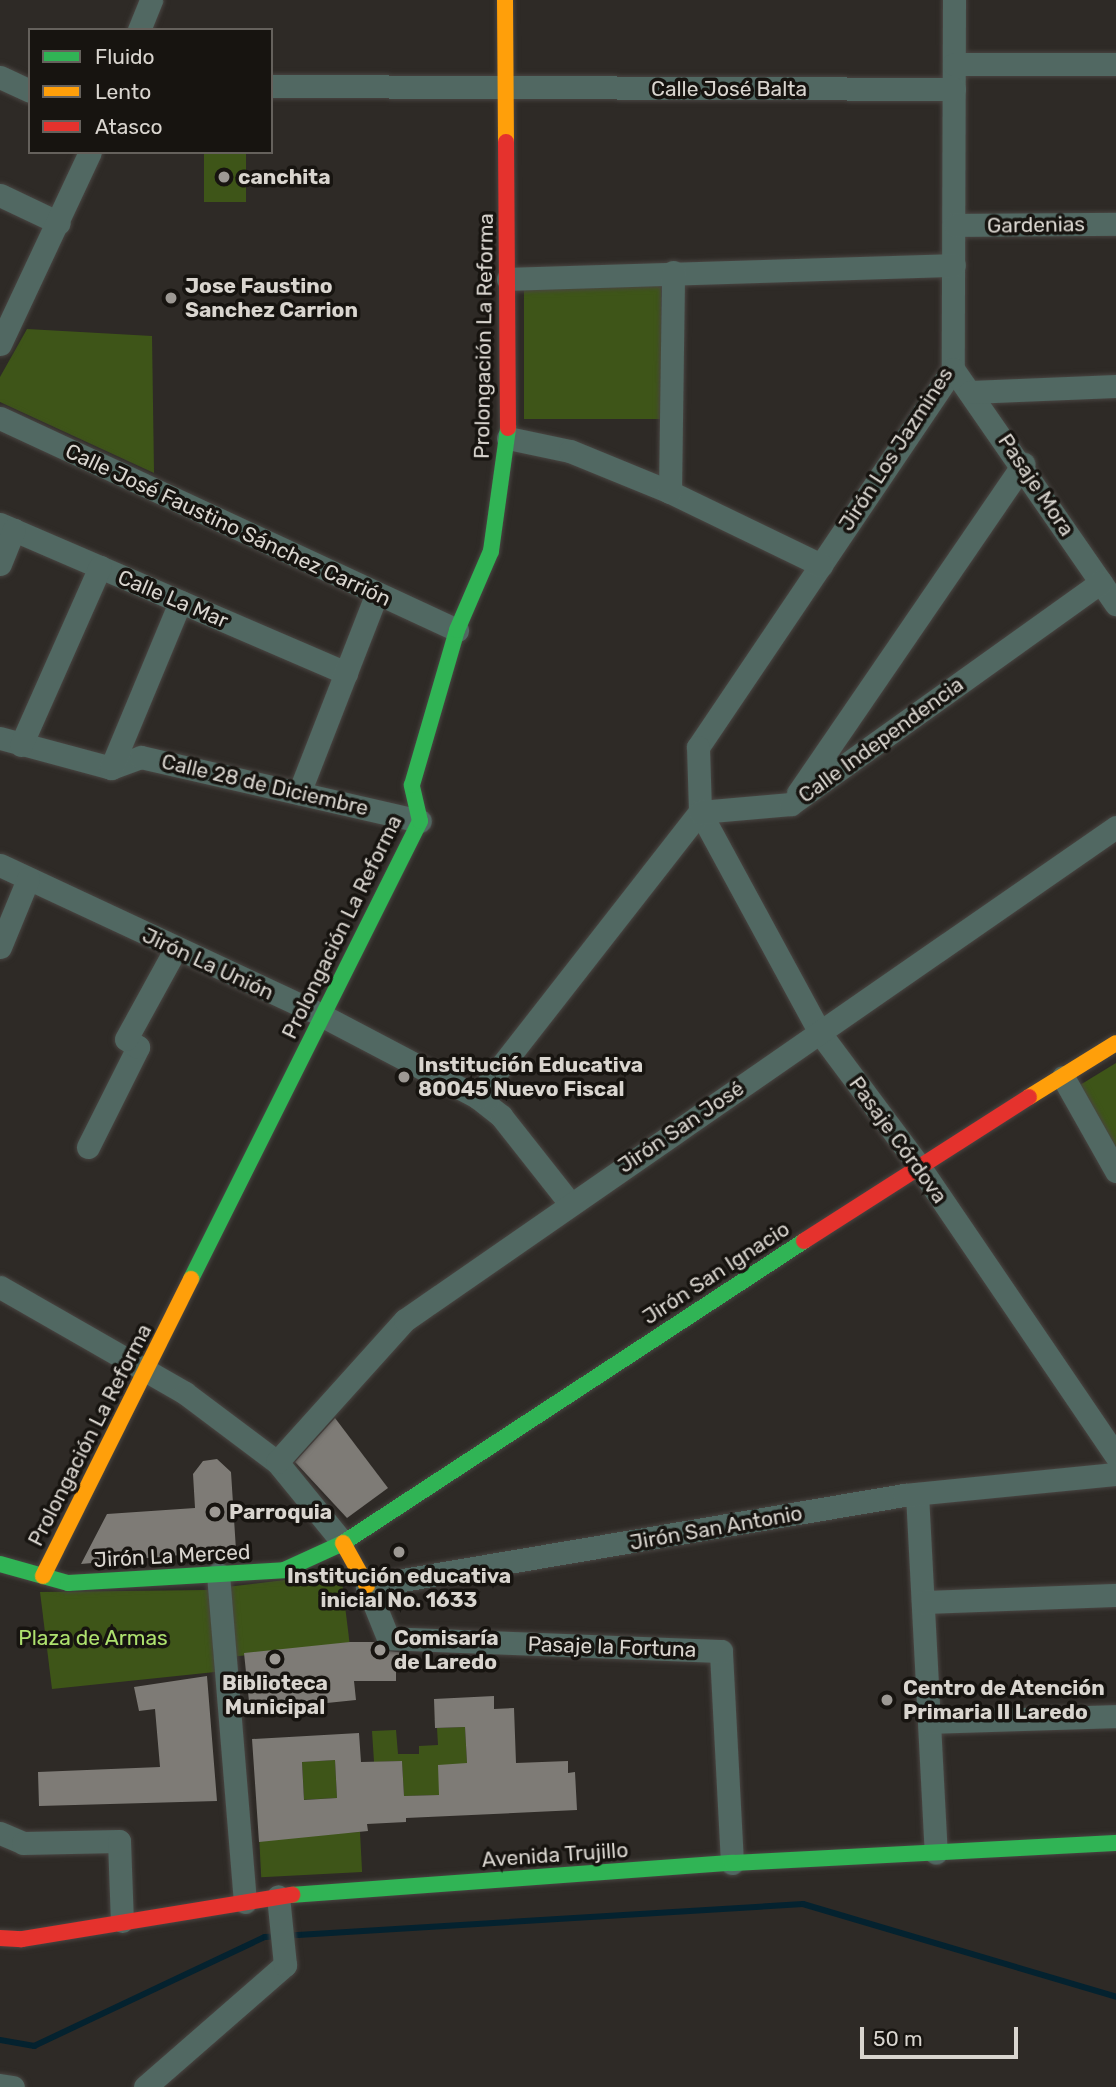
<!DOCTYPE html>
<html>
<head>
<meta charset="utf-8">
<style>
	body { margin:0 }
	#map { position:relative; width:1116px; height:2087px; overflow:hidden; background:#2e2a26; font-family:Rubik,sans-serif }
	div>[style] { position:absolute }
	.green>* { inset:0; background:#3e5518; transform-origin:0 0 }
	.stream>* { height:6px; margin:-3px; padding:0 3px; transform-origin:3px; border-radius:3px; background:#04222f }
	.building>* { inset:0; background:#7e7b76 }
	.roads { filter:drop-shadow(0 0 2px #494542) drop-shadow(0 0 2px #494542) }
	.street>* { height:23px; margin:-11.5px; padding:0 11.5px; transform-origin:11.5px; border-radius:11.5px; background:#516862 }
	.fast>* { height:16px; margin:-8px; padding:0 8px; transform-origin:8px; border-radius:8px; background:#30b455 }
	.slow>* { height:16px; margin:-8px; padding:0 8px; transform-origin:8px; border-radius:8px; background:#ff9f0a }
	.jam>* { height:16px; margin:-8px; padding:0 8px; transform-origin:8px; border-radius:8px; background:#e5322d }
	.dots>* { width:19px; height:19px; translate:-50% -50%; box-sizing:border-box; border:4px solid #171410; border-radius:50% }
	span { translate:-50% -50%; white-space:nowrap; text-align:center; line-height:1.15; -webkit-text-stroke:7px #171410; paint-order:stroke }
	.street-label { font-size:21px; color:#d9d5cf }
	.poi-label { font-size:21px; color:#d9d5cf; font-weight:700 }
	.left { translate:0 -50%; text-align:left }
	.park-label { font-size:21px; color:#aee16e }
	.legend { position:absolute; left:28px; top:28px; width:245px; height:126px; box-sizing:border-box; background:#171410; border:2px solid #65615c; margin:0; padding:9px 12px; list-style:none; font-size:21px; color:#d9d5cf }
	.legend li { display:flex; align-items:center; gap:14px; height:35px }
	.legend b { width:35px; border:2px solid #65615c }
	.scale { position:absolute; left:860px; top:2027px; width:158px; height:32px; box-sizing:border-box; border:4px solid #d9d5cf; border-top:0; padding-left:9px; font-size:21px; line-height:24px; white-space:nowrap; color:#d9d5cf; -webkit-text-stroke:5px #171410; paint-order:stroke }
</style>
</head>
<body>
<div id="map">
	<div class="green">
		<i style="left:204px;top:152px;width:42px;height:50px"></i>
		<i style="left:524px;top:286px;width:137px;height:133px"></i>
		<i style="clip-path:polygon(27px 329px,152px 336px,154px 473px,0 402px,0 377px)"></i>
		<i style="clip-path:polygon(1116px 1063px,1116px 1153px,1080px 1085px)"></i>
		<i style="left:341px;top:1573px;width:70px;height:115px;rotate:83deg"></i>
		<i style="clip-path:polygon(209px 1590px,215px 1672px,52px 1689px,40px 1592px)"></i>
		<i style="clip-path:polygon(465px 1727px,467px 1763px,439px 1795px,404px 1796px,402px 1761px,374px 1762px,372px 1731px,396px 1730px,398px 1754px,419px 1754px,419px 1746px,438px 1745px,437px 1728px)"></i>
		<i style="left:335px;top:1760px;width:38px;height:33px;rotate:87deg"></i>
		<i style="left:360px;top:1832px;width:40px;height:101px;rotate:87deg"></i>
	</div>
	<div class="stream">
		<i style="left:0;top:2040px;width:35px;rotate:10deg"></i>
		<i style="left:34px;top:2046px;width:255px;rotate:-25.3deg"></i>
		<i style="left:265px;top:1937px;width:539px;rotate:-3.51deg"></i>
		<i style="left:803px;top:1904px;width:327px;rotate:16.5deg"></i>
	</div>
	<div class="building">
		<i style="clip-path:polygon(335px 1418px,388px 1488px,347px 1518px,295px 1462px)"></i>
		<i style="clip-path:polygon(217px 1459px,231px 1472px,236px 1550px,81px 1564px,107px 1514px,195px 1508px,193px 1474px,203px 1461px)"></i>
		<i style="clip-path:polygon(350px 1642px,374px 1642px,381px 1650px,405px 1653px,405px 1664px,396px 1665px,396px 1681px,354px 1681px,356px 1700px,250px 1711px,244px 1653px)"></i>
		<i style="clip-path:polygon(207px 1676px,217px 1801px,39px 1806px,38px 1772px,160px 1767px,155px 1709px,139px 1711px,134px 1687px)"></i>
		<i style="clip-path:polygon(evenodd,494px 1696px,494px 1709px,514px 1708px,516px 1763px,568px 1761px,568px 1773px,575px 1772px,577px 1810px,406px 1818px,406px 1822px,367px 1824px,368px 1831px,259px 1842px,252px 1739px,359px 1733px,361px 1762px,402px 1761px,404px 1796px,439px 1795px,438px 1765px,467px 1763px,465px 1727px,435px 1728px,434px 1699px,494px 1696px,335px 1760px,337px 1798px,304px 1800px,302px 1762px,335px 1760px)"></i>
	</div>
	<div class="roads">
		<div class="street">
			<i style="left:954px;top:0;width:369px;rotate:90.2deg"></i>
			<i style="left:953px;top:369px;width:456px;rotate:124deg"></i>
			<i style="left:698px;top:747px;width:65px;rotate:88.2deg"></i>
			<i style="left:700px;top:812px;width:251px;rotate:61.5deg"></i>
			<i style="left:820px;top:1033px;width:166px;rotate:53.3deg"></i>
			<i style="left:919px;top:1166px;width:351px;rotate:55.8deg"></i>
			<i style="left:139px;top:30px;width:32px;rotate:-68deg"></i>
			<i style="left:954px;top:64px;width:162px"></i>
			<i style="left:0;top:77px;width:33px;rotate:25deg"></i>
			<i style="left:271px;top:86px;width:683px;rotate:0.25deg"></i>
			<i style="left:0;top:195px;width:65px;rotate:25.4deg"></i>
			<i style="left:955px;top:225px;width:161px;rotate:-0.4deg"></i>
			<i style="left:508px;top:279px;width:446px;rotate:-1.8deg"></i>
			<i style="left:0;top:344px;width:212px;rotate:-64.9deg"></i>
			<i style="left:953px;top:369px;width:286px;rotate:55.3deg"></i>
			<i style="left:970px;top:392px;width:146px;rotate:-2.4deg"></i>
			<i style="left:0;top:418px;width:504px;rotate:24.89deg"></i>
			<i style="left:508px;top:438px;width:63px;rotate:11.8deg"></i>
			<i style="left:570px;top:451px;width:108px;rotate:22.3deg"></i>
			<i style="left:670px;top:492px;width:168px;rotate:25.8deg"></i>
			<i style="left:670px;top:492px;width:220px;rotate:-89.2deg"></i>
			<i style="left:0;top:524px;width:377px;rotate:23.3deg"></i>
			<i style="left:0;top:564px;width:37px;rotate:-68deg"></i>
			<i style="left:0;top:738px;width:115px;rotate:15.1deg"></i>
			<i style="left:21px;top:745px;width:195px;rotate:-66.1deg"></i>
			<i style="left:111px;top:768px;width:32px;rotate:-20deg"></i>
			<i style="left:141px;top:757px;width:286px;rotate:12.9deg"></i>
			<i style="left:111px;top:768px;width:180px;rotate:-67.4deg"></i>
			<i style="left:299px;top:793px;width:212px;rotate:-68.7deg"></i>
			<i style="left:798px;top:793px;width:399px;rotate:-55.6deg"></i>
			<i style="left:0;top:865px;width:354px;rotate:25deg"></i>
			<i style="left:321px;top:1015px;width:176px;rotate:27.7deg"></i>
			<i style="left:477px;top:1097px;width:31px;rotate:38deg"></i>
			<i style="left:501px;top:1116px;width:110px;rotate:51.7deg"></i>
			<i style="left:0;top:947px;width:74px;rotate:-67.6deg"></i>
			<i style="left:1063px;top:1077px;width:108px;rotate:60.6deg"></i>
			<i style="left:477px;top:1097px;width:362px;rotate:-52deg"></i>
			<i style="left:700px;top:812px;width:91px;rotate:-5deg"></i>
			<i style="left:791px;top:804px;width:381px;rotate:-35.6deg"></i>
			<i style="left:88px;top:1147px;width:112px;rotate:-63.4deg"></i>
			<i style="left:138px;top:1047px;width:14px;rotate:-146deg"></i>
			<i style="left:126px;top:1039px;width:102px;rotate:-61.2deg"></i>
			<i style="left:0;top:1287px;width:213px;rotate:29.8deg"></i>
			<i style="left:185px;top:1393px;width:115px;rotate:36.9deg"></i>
			<i style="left:277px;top:1462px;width:104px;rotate:50.8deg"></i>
			<i style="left:277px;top:1462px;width:191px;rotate:-48deg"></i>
			<i style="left:405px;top:1320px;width:865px;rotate:-34.74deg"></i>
			<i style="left:917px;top:1494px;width:359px;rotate:87deg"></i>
			<i style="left:218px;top:1574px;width:329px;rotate:85.3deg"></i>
			<i style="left:923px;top:1602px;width:193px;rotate:-2.1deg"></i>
			<i style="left:930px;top:1722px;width:186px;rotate:-1.8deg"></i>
			<i style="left:0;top:1833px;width:25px;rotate:23deg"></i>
			<i style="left:23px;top:1843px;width:96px;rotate:-1.2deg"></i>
			<i style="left:119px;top:1841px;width:80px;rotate:87.9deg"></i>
			<i style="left:732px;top:1863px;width:212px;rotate:-93deg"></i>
			<i style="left:721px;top:1651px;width:333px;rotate:-177.8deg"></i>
			<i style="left:388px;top:1638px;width:56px;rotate:-112deg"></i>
			<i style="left:367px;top:1586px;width:545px;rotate:-9.62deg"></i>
			<i style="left:904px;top:1495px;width:213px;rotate:-5.7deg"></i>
			<i style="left:0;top:2085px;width:13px;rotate:9deg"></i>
			<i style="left:145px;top:2087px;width:186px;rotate:-41.1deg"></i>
			<i style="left:285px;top:1965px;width:69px;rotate:-95.8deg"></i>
		</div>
		<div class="fast">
			<i style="left:191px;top:1279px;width:512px;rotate:-63.43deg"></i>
			<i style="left:420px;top:821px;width:37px;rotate:-103deg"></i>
			<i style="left:412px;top:785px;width:161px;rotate:-73.8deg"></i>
			<i style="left:457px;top:630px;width:86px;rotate:-66.7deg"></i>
			<i style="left:491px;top:551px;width:124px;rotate:-82.1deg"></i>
			<i style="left:0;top:1564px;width:71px;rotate:15.6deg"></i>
			<i style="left:68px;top:1583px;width:216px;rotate:-3.4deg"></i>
			<i style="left:284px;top:1570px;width:65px;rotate:-24.6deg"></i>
			<i style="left:343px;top:1543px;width:551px;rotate:-33.23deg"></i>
			<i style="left:292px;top:1895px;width:441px;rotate:-4.2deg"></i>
			<i style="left:732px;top:1863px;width:385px;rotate:-3deg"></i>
		</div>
		<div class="slow">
			<i style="left:505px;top:0;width:142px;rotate:89.6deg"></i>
			<i style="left:1029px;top:1097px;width:102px;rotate:-31.8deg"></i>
			<i style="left:343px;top:1543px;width:49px;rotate:60.8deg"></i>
			<i style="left:43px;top:1576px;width:332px;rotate:-63.5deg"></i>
		</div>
		<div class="jam">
			<i style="left:506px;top:142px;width:286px;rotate:89.6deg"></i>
			<i style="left:804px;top:1241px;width:267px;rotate:-32.6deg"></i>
			<i style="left:0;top:1938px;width:22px;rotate:3deg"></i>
			<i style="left:22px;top:1939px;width:274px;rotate:-9.3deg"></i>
		</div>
	</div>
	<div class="dots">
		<i style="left:224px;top:177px;background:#9d9994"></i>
		<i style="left:171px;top:298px;background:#9d9994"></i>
		<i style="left:404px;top:1077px;background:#9d9994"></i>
		<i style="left:215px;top:1512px;background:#9d9994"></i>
		<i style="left:399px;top:1552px;background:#9d9994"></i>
		<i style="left:380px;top:1650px;background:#9d9994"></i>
		<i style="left:275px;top:1659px;background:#9d9994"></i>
		<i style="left:887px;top:1700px;background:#9d9994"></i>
	</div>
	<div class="street-label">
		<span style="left:729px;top:89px">Calle José Balta</span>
		<span style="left:1036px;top:225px;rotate:-1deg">Gardenias</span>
		<span style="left:484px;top:336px;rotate:-89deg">Prolongación La Reforma</span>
		<span style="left:896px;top:449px;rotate:-57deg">Jirón Los Jazmines</span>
		<span style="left:1036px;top:485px;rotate:56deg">Pasaje Mora</span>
		<span style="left:228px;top:525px;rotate:25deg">Calle José Faustino Sánchez Carrión</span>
		<span style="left:173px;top:599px;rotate:23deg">Calle La Mar</span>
		<span style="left:881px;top:740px;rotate:-36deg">Calle Independencia</span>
		<span style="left:265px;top:785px;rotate:13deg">Calle 28 de Diciembre</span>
		<span style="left:342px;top:927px;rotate:-64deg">Prolongación La Reforma</span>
		<span style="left:208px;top:964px;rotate:25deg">Jirón La Unión</span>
		<span style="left:681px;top:1127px;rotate:-34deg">Jirón San José</span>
		<span style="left:898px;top:1140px;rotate:54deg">Pasaje Córdova</span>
		<span style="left:716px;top:1273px;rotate:-33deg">Jirón San Ignacio</span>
		<span style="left:90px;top:1435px;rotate:-63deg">Prolongación La Reforma</span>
		<span style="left:716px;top:1528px;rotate:-10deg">Jirón San Antonio</span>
		<span style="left:172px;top:1556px;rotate:-3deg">Jirón La Merced</span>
		<span style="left:612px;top:1647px;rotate:2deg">Pasaje la Fortuna</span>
		<span style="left:555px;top:1855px;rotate:-4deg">Avenida Trujillo</span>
	</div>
	<div class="poi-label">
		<span class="left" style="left:238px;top:177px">canchita</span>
		<span class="left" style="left:185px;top:298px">Jose Faustino<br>Sanchez Carrion</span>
		<span class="left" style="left:418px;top:1077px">Institución Educativa<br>80045 Nuevo Fiscal</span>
		<span class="left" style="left:229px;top:1512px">Parroquia</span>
		<span style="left:399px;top:1588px">Institución educativa<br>inicial No. 1633</span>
		<span class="left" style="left:394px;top:1650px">Comisaría<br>de Laredo</span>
		<span style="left:275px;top:1695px">Biblioteca<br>Municipal</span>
		<span class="left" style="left:903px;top:1700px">Centro de Atención<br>Primaria II Laredo</span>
	</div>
	<div class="park-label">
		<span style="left:93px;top:1638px">Plaza de Armas</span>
	</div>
	<ul class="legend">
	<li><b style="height:9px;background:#30b455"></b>Fluido</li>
	<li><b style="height:9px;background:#ff9f0a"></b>Lento</li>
	<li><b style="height:9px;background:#e5322d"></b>Atasco</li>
	</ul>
	<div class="scale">50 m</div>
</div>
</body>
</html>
